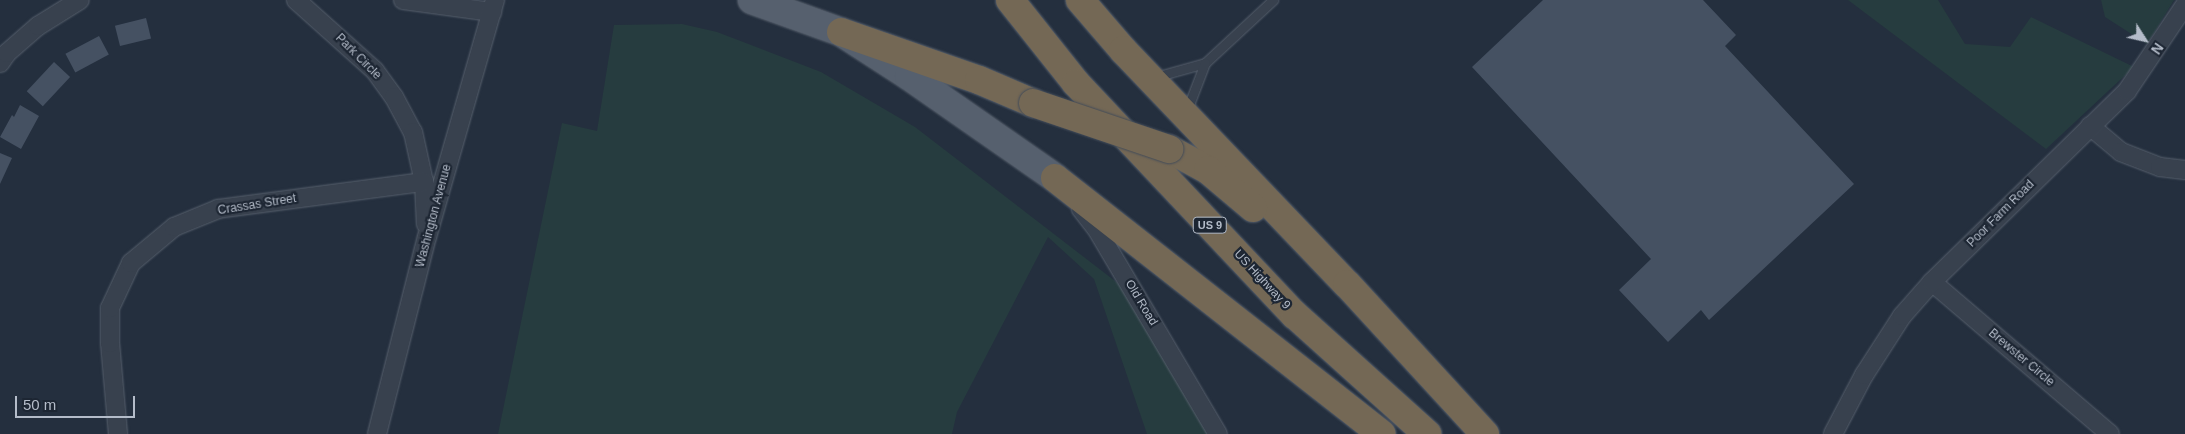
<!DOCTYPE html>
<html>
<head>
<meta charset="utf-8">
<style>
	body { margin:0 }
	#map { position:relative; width:2185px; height:434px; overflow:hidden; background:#242f3e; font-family:Arial,sans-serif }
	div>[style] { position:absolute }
	.green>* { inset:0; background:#263c3f }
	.building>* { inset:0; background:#455162; transform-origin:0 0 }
	.roads { filter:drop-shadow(0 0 1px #565f6c) drop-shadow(0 0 1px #565f6c) }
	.lane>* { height:9px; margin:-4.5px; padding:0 4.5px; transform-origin:4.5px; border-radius:4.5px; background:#38414e }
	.street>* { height:18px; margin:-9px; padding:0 9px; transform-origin:9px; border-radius:9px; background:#38414e }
	.primary>* { height:28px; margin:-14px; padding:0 14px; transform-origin:14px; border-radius:14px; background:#56606e }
	.highway>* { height:28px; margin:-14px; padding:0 14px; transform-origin:14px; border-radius:14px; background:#746855 }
	.bridges { filter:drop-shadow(0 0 1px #434c59) drop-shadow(0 0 1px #434c59) }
	.highway-bridge>* { height:28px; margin:-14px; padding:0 14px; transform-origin:14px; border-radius:14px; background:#746855 }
	span { translate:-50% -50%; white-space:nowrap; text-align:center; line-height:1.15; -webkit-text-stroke:4.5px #1d2633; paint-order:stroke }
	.shield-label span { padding:1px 4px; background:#1d2633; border:1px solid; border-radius:4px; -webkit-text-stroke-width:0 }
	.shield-label { font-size:11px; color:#b4bcc9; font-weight:700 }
	.street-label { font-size:12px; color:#b4bcc9 }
	.north { position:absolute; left:2120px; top:15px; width:50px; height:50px; -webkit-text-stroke:4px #1d2633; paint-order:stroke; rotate:125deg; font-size:14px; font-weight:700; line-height:20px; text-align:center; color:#b4bcc9 }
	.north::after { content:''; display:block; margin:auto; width:18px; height:22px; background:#b4bcc9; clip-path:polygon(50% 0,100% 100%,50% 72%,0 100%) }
	.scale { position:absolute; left:15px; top:396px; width:120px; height:22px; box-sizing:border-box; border:2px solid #b4bcc9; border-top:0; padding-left:6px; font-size:15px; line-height:18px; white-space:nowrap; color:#b4bcc9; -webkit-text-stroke:4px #1d2633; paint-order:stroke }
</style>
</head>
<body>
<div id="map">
	<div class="green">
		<i style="clip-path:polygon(1848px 0,1938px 0,1965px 44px,2010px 47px,2031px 17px,2134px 67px,2046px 149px)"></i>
		<i style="clip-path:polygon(2101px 0,2174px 0,2147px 44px,2105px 17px)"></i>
		<i style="clip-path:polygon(682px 24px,717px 32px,821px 72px,915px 127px,1141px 301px,1217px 434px,1147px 434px,1094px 279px,1048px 237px,957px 412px,952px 434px,498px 434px,562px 123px,597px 131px,614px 25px)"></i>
	</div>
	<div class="building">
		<i style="clip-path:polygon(1543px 0,1703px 0,1736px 35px,1725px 46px,1854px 184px,1709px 320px,1701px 310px,1668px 342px,1619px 290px,1651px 259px,1472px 67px)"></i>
		<i style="left:146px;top:18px;width:21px;height:32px;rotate:76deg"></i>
		<i style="left:99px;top:36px;width:21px;height:38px;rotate:62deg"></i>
		<i style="left:54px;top:62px;width:22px;height:40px;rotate:43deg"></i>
		<i style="clip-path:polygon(20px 105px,39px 116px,21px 149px,0 137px,12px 115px,14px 117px)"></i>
		<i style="clip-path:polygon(0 153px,12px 158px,0 184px)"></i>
	</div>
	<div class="roads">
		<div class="lane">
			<i style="left:1205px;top:63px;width:93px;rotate:-42.8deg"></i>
			<i style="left:1155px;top:77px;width:52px;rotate:-15.6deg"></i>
			<i style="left:1205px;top:63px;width:50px;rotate:111deg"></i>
		</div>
		<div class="street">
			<i style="left:296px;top:0;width:106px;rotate:41.9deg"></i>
			<i style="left:375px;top:71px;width:32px;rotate:54deg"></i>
			<i style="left:394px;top:97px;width:40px;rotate:62deg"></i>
			<i style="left:413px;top:132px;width:51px;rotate:77.6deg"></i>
			<i style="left:424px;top:182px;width:42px;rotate:87.3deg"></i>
			<i style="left:403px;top:0;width:90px;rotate:7.7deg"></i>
			<i style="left:0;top:63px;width:12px;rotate:-55deg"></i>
			<i style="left:7px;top:53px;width:41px;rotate:-41.1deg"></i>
			<i style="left:38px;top:26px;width:49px;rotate:-31.8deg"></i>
			<i style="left:2090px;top:126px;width:40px;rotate:40deg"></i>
			<i style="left:2121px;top:152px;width:42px;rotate:21deg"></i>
			<i style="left:2160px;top:167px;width:25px;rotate:7deg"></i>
			<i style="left:1081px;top:209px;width:24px;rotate:52deg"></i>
			<i style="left:1096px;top:228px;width:239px;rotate:59.4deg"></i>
			<i style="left:1932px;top:282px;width:234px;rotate:40.5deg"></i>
			<i style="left:118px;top:434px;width:91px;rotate:-95deg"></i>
			<i style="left:110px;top:343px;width:35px;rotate:-90deg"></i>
			<i style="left:110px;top:308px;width:50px;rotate:-65deg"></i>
			<i style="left:131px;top:263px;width:56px;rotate:-39.9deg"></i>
			<i style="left:174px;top:227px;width:48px;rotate:-22.2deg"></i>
			<i style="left:218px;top:209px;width:208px;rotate:-7.5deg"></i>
			<i style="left:377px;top:434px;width:203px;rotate:-75.8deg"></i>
			<i style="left:427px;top:237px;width:247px;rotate:-74deg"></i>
			<i style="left:1833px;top:434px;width:67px;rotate:-62.3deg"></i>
			<i style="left:1864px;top:375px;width:70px;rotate:-57.2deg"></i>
			<i style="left:1902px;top:316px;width:45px;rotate:-48.6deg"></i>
			<i style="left:1932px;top:282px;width:273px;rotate:-44.4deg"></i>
			<i style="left:2127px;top:91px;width:104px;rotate:-56deg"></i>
		</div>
		<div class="primary">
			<i style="left:752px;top:0;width:95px;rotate:19.8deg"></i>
			<i style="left:841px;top:32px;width:81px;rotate:32.9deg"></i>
			<i style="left:909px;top:76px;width:178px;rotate:34.9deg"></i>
		</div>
		<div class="highway">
			<i style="left:1010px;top:0;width:106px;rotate:51.5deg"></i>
			<i style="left:1076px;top:83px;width:319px;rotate:46.7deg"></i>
			<i style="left:1295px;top:315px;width:178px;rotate:42deg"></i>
			<i style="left:1080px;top:0;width:66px;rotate:49.3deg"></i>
			<i style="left:1123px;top:50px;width:324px;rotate:46.3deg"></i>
			<i style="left:1347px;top:284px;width:204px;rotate:47.4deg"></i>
			<i style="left:841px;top:32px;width:146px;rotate:19.2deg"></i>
			<i style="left:979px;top:80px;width:59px;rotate:23.1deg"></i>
			<i style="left:1169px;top:149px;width:44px;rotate:28.3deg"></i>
			<i style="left:1208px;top:170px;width:59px;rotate:40.2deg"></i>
			<i style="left:1055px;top:178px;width:415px;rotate:38.1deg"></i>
		</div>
	</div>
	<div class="bridges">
		<div class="highway-bridge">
			<i style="left:1033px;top:103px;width:144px;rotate:18.7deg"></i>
		</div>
	</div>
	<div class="shield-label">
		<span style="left:1210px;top:225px">US 9</span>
	</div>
	<div class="street-label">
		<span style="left:358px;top:57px;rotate:45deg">Park Circle</span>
		<span style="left:257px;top:205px;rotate:-9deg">Crassas Street</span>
		<span style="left:2001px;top:214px;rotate:-45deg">Poor Farm Road</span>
		<span style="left:434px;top:216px;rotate:-75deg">Washington Avenue</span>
		<span style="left:1262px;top:280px;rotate:47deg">US Highway 9</span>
		<span style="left:1141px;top:303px;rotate:59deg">Old Road</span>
		<span style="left:2021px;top:358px;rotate:40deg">Brewster Circle</span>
	</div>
	<div class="north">N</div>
	<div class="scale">50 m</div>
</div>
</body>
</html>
